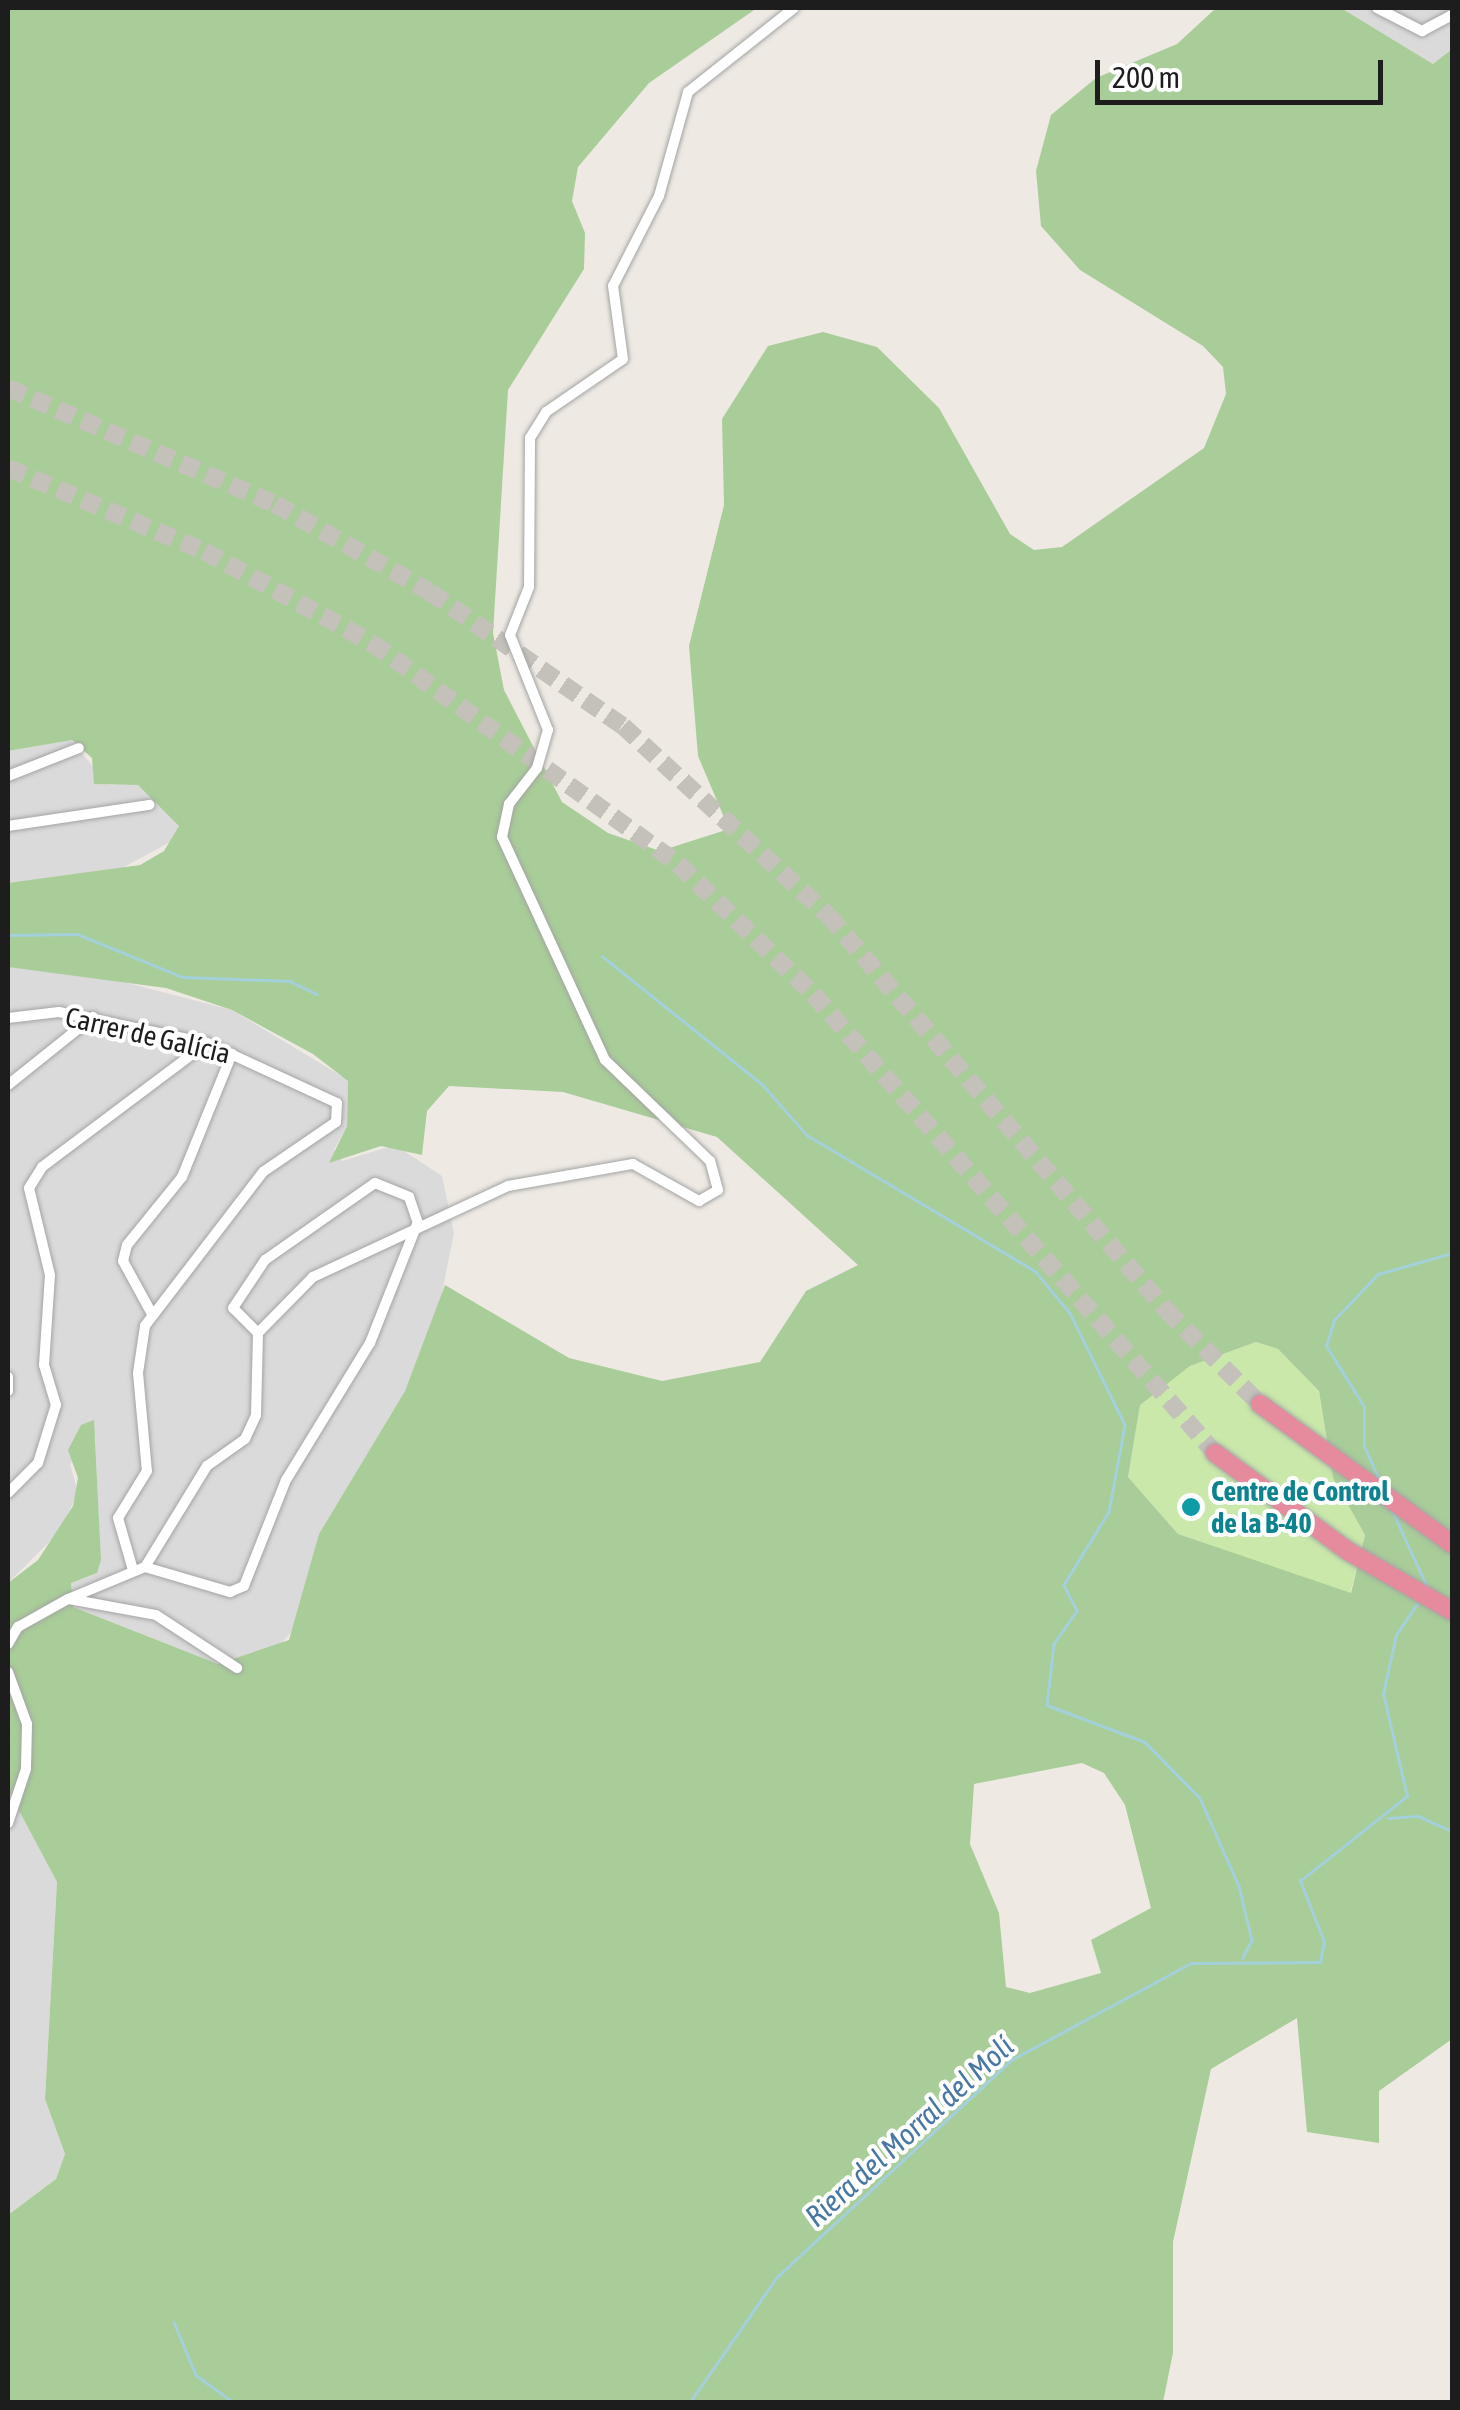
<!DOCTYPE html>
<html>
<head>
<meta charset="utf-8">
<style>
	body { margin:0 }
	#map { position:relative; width:1460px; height:2410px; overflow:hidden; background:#eeeae3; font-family:"Asap Condensed",sans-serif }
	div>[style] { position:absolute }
	.residential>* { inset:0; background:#dbdada }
	.grass>* { inset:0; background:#c9e8a9 }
	.forest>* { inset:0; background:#a8cd98 }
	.stream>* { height:2.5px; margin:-1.25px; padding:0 1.25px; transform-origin:1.25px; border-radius:1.25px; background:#a4d0db }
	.highway-tunnel>* { height:18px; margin-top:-9px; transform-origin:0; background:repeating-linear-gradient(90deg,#c4c1bb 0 18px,transparent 0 27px) }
	.roads { filter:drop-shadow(0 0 2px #a4a4a4) drop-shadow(0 0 2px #a4a4a4) }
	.street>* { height:10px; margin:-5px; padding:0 5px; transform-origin:5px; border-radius:5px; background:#fff }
	.highway>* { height:18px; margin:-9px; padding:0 9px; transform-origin:9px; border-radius:9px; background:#e58b9d }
	.dots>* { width:28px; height:28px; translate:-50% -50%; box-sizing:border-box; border:5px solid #fff; border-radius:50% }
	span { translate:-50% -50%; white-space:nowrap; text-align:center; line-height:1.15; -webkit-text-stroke:8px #fff; paint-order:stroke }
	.street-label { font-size:28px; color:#1d1d1d }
	.culture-label { font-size:28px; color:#0d838f; font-weight:700 }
	.left { translate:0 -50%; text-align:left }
	.water-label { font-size:30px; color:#4877a3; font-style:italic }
	.frame { position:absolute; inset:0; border:10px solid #1d1d1d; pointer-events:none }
	.scale { position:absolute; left:1095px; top:60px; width:288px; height:45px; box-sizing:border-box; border:5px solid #1d1d1d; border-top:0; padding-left:12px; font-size:30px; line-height:35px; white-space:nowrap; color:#1d1d1d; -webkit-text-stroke:8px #fff; paint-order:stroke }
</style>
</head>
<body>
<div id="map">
	<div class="residential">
		<i style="clip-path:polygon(1341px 8px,1452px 8px,1452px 49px,1433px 64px)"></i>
		<i style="clip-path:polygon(71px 740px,108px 785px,138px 784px,164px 801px,179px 826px,174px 840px,111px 874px,8px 883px,8px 751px)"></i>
		<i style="clip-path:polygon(8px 967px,77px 970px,232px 1010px,348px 1080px,347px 1126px,334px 1150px,342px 1161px,395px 1145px,442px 1176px,454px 1233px,437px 1318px,405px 1391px,319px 1534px,296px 1627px,277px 1648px,218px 1664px,73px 1607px,71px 1583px,97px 1573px,100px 1547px,95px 1434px,70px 1464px,78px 1492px,60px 1531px,8px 1583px)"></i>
		<i style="clip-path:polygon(8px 1790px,57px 1882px,45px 2099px,65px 2154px,56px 2179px,8px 2215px)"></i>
	</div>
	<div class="grass">
		<i style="clip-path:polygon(1256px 1342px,1278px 1349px,1319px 1391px,1333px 1478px,1365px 1535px,1350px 1594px,1178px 1534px,1128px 1477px,1140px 1404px,1190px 1366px)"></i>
	</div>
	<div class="forest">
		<i style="clip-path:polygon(evenodd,8px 8px,757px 8px,649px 83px,578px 167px,572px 201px,585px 233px,584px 269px,508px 390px,493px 633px,504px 690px,562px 802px,608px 833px,660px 851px,729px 829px,698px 756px,689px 646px,724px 505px,722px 419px,768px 346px,823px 332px,877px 347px,939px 408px,1010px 534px,1034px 550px,1062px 547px,1204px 448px,1226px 394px,1223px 367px,1203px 346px,1080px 270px,1041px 226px,1036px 171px,1051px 115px,1096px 78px,1177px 44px,1216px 8px,1341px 8px,1433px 64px,1452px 49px,1452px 2039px,1379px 2091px,1379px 2143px,1307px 2132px,1297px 2018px,1211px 2069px,1173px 2242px,1173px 2353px,1163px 2402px,8px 2402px,8px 2215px,56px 2179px,65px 2154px,45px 2099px,57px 1882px,8px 1790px,8px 1583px,38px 1560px,73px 1506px,78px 1478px,68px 1450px,81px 1425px,94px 1420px,101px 1560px,97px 1573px,71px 1583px,73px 1607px,218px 1664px,289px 1640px,319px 1534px,405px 1391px,445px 1285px,569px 1358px,662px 1381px,760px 1362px,806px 1291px,858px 1265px,717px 1137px,563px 1092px,449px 1086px,427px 1111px,422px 1155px,381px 1146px,329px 1163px,347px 1126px,348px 1081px,313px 1054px,232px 1010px,166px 988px,8px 967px,8px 883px,140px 865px,164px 851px,179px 826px,138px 785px,94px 784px,92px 758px,72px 740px,8px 751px,8px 8px,1256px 1342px,1278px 1349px,1319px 1391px,1333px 1478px,1365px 1535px,1351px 1593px,1178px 1534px,1128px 1477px,1140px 1405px,1190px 1366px,1256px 1342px,8px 8px,1082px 1763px,1104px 1773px,1125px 1805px,1151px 1908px,1091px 1940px,1101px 1973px,1030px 1993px,1006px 1987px,999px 1913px,970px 1844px,974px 1784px,1082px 1763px)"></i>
	</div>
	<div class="stream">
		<i style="left:1452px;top:728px;width:38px;rotate:90deg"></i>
		<i style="left:8px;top:935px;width:69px;rotate:-0.8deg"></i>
		<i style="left:77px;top:934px;width:114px;rotate:22.1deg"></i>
		<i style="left:183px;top:977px;width:107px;rotate:2.1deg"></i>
		<i style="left:290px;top:981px;width:30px;rotate:26deg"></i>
		<i style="left:602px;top:956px;width:206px;rotate:38.7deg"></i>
		<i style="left:763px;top:1085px;width:67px;rotate:48.7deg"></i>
		<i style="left:807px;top:1135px;width:265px;rotate:30.8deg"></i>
		<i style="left:1035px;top:1271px;width:55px;rotate:50.2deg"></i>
		<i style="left:1070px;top:1313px;width:125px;rotate:63.8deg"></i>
		<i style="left:1125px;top:1425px;width:88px;rotate:100.4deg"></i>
		<i style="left:1109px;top:1512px;width:86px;rotate:121.7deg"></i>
		<i style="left:1064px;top:1585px;width:29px;rotate:63deg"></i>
		<i style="left:1077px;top:1611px;width:40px;rotate:124.9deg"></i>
		<i style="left:1054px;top:1644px;width:61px;rotate:96.5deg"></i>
		<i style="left:1047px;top:1705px;width:105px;rotate:20.7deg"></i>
		<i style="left:1145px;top:1742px;width:78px;rotate:45.5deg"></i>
		<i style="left:1200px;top:1798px;width:96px;rotate:66.1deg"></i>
		<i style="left:1239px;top:1886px;width:56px;rotate:76.5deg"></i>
		<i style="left:1252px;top:1940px;width:20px;rotate:117deg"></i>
		<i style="left:1379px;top:1480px;width:37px;rotate:-114deg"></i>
		<i style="left:1364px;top:1446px;width:39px;rotate:-90deg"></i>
		<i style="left:1364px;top:1407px;width:72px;rotate:-121.9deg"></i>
		<i style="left:1326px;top:1346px;width:27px;rotate:-73deg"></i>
		<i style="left:1334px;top:1320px;width:64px;rotate:-46.3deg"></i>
		<i style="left:1378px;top:1274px;width:77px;rotate:-15.8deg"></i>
		<i style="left:1392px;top:1510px;width:84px;rotate:65.3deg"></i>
		<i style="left:1388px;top:1818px;width:30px;rotate:-4deg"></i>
		<i style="left:1418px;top:1816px;width:37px;rotate:24deg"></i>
		<i style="left:174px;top:2322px;width:57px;rotate:67.5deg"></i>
		<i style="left:196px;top:2375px;width:46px;rotate:36.1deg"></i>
		<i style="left:690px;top:2402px;width:152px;rotate:-55.2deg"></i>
		<i style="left:777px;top:2277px;width:319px;rotate:-42.8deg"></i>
		<i style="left:1011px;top:2060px;width:204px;rotate:-28.3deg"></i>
		<i style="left:1191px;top:1963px;width:129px;rotate:-0.4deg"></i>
		<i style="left:1320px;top:1962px;width:20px;rotate:-79deg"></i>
		<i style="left:1324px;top:1942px;width:66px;rotate:-111.5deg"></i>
		<i style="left:1300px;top:1881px;width:137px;rotate:-38.5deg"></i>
		<i style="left:1407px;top:1796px;width:105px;rotate:-103.2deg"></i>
		<i style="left:1383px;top:1694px;width:60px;rotate:-77.6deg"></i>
		<i style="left:1396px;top:1635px;width:40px;rotate:-56deg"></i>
	</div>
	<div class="highway-tunnel">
		<i style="left:8px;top:388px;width:291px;rotate:23.5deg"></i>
		<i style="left:275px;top:504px;width:178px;rotate:29.6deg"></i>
		<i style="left:430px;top:592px;width:235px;rotate:34.8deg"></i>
		<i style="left:623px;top:726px;width:279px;rotate:42.7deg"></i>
		<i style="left:828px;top:915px;width:520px;rotate:49.45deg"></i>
		<i style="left:1166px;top:1310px;width:133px;rotate:45deg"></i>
		<i style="left:8px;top:468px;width:213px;rotate:23deg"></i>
		<i style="left:204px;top:551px;width:192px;rotate:28.7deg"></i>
		<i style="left:372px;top:643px;width:377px;rotate:35.8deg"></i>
		<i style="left:678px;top:864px;width:187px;rotate:43.9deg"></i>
		<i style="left:813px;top:994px;width:610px;rotate:48.79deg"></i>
	</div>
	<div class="roads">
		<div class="street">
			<i style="left:1377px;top:8px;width:51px;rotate:27.1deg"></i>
			<i style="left:1422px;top:31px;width:34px;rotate:-28deg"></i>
			<i style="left:8px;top:776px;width:76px;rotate:-21.5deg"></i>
			<i style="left:8px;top:826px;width:143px;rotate:-8.5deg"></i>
			<i style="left:8px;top:1018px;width:51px;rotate:-6.7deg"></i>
			<i style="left:59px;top:1012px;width:151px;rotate:11.8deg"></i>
			<i style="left:207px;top:1043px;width:143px;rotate:24.8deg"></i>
			<i style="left:337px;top:1103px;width:19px;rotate:93deg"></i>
			<i style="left:336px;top:1122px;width:88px;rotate:145.6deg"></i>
			<i style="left:263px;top:1172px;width:194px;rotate:127.5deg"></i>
			<i style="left:145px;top:1326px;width:48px;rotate:98.5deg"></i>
			<i style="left:138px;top:1373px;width:98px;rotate:84.8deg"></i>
			<i style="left:147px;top:1471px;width:55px;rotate:121.7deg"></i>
			<i style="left:118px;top:1518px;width:54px;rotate:73.9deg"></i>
			<i style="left:8px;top:1085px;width:109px;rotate:-38.7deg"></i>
			<i style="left:152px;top:1314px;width:60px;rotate:-118.7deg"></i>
			<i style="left:123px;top:1261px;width:16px;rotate:-76deg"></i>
			<i style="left:127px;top:1245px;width:87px;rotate:-51deg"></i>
			<i style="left:182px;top:1177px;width:133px;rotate:-67.9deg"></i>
			<i style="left:258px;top:1333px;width:35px;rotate:-135deg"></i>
			<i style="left:233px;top:1308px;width:58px;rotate:-56.3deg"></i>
			<i style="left:265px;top:1260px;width:134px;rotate:-35deg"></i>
			<i style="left:375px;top:1183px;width:37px;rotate:22deg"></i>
			<i style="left:409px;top:1197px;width:28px;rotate:71deg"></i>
			<i style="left:8px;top:1377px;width:14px;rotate:90deg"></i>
			<i style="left:8px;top:1493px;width:42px;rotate:-45deg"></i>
			<i style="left:38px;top:1463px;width:61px;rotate:-72.8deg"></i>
			<i style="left:56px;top:1405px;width:42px;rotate:-106.7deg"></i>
			<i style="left:44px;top:1365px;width:90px;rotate:-86.2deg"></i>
			<i style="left:50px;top:1275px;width:89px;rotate:-103.6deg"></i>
			<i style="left:29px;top:1188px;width:25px;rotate:-58deg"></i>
			<i style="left:42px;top:1167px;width:206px;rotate:-36.9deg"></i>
			<i style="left:145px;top:1567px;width:89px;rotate:16.4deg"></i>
			<i style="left:230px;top:1592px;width:15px;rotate:-23deg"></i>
			<i style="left:244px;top:1586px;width:114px;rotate:-68.4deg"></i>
			<i style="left:286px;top:1480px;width:161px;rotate:-58.5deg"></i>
			<i style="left:370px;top:1343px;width:128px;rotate:-68.4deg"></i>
			<i style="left:69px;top:1599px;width:88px;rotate:10.4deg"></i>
			<i style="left:156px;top:1615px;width:97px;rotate:33.2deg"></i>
			<i style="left:8px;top:1644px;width:20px;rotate:-60deg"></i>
			<i style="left:18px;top:1627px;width:57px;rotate:-29.2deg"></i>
			<i style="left:68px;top:1599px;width:83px;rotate:-22.6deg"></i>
			<i style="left:145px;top:1567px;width:119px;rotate:-58.5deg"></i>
			<i style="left:207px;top:1466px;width:47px;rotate:-35.4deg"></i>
			<i style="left:245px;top:1439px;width:26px;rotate:-65deg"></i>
			<i style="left:256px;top:1415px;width:82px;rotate:-88.6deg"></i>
			<i style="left:258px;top:1333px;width:78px;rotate:-45.5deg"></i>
			<i style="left:313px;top:1277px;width:215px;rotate:-25deg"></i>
			<i style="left:508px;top:1186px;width:127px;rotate:-10deg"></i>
			<i style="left:633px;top:1164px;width:76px;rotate:29.3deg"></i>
			<i style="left:699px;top:1201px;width:22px;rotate:-30deg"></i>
			<i style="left:718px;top:1190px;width:30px;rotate:-105deg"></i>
			<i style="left:710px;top:1161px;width:146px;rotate:-136.1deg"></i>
			<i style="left:605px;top:1060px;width:246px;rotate:-114.8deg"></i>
			<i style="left:502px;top:837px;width:34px;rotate:-78deg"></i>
			<i style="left:509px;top:804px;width:46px;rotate:-52.1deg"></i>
			<i style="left:537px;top:768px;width:40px;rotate:-74deg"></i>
			<i style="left:548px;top:730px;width:102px;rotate:-111.8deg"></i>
			<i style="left:510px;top:635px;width:52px;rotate:-68.4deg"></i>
			<i style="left:529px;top:587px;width:149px;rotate:-89.6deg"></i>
			<i style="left:530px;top:438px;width:31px;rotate:-58deg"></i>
			<i style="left:546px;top:412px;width:93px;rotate:-34.5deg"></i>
			<i style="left:623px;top:359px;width:74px;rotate:-97.8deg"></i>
			<i style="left:613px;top:286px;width:101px;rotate:-62.9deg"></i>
			<i style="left:659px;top:196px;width:108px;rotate:-74.4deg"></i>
			<i style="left:688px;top:92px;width:135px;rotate:-38.4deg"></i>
			<i style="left:8px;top:1672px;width:55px;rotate:69.9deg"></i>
			<i style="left:27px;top:1724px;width:45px;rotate:91.3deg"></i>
			<i style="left:26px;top:1769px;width:57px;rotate:108.4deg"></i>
		</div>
		<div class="highway">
			<i style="left:1260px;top:1404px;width:238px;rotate:36.1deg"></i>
			<i style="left:1215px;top:1453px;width:165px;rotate:36.4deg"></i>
			<i style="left:1348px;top:1551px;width:120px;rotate:30deg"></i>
		</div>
	</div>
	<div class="dots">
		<i style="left:1191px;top:1507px;background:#0f9aa8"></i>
	</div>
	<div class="street-label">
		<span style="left:148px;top:1035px;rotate:13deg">Carrer de Galícia</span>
	</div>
	<div class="culture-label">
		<span class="left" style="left:1211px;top:1507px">Centre de Control<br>de la B-40</span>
	</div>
	<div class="water-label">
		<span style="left:909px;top:2131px;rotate:-42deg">Riera del Morral del Molí</span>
	</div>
	<div class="frame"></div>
	<div class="scale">200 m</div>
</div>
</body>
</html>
